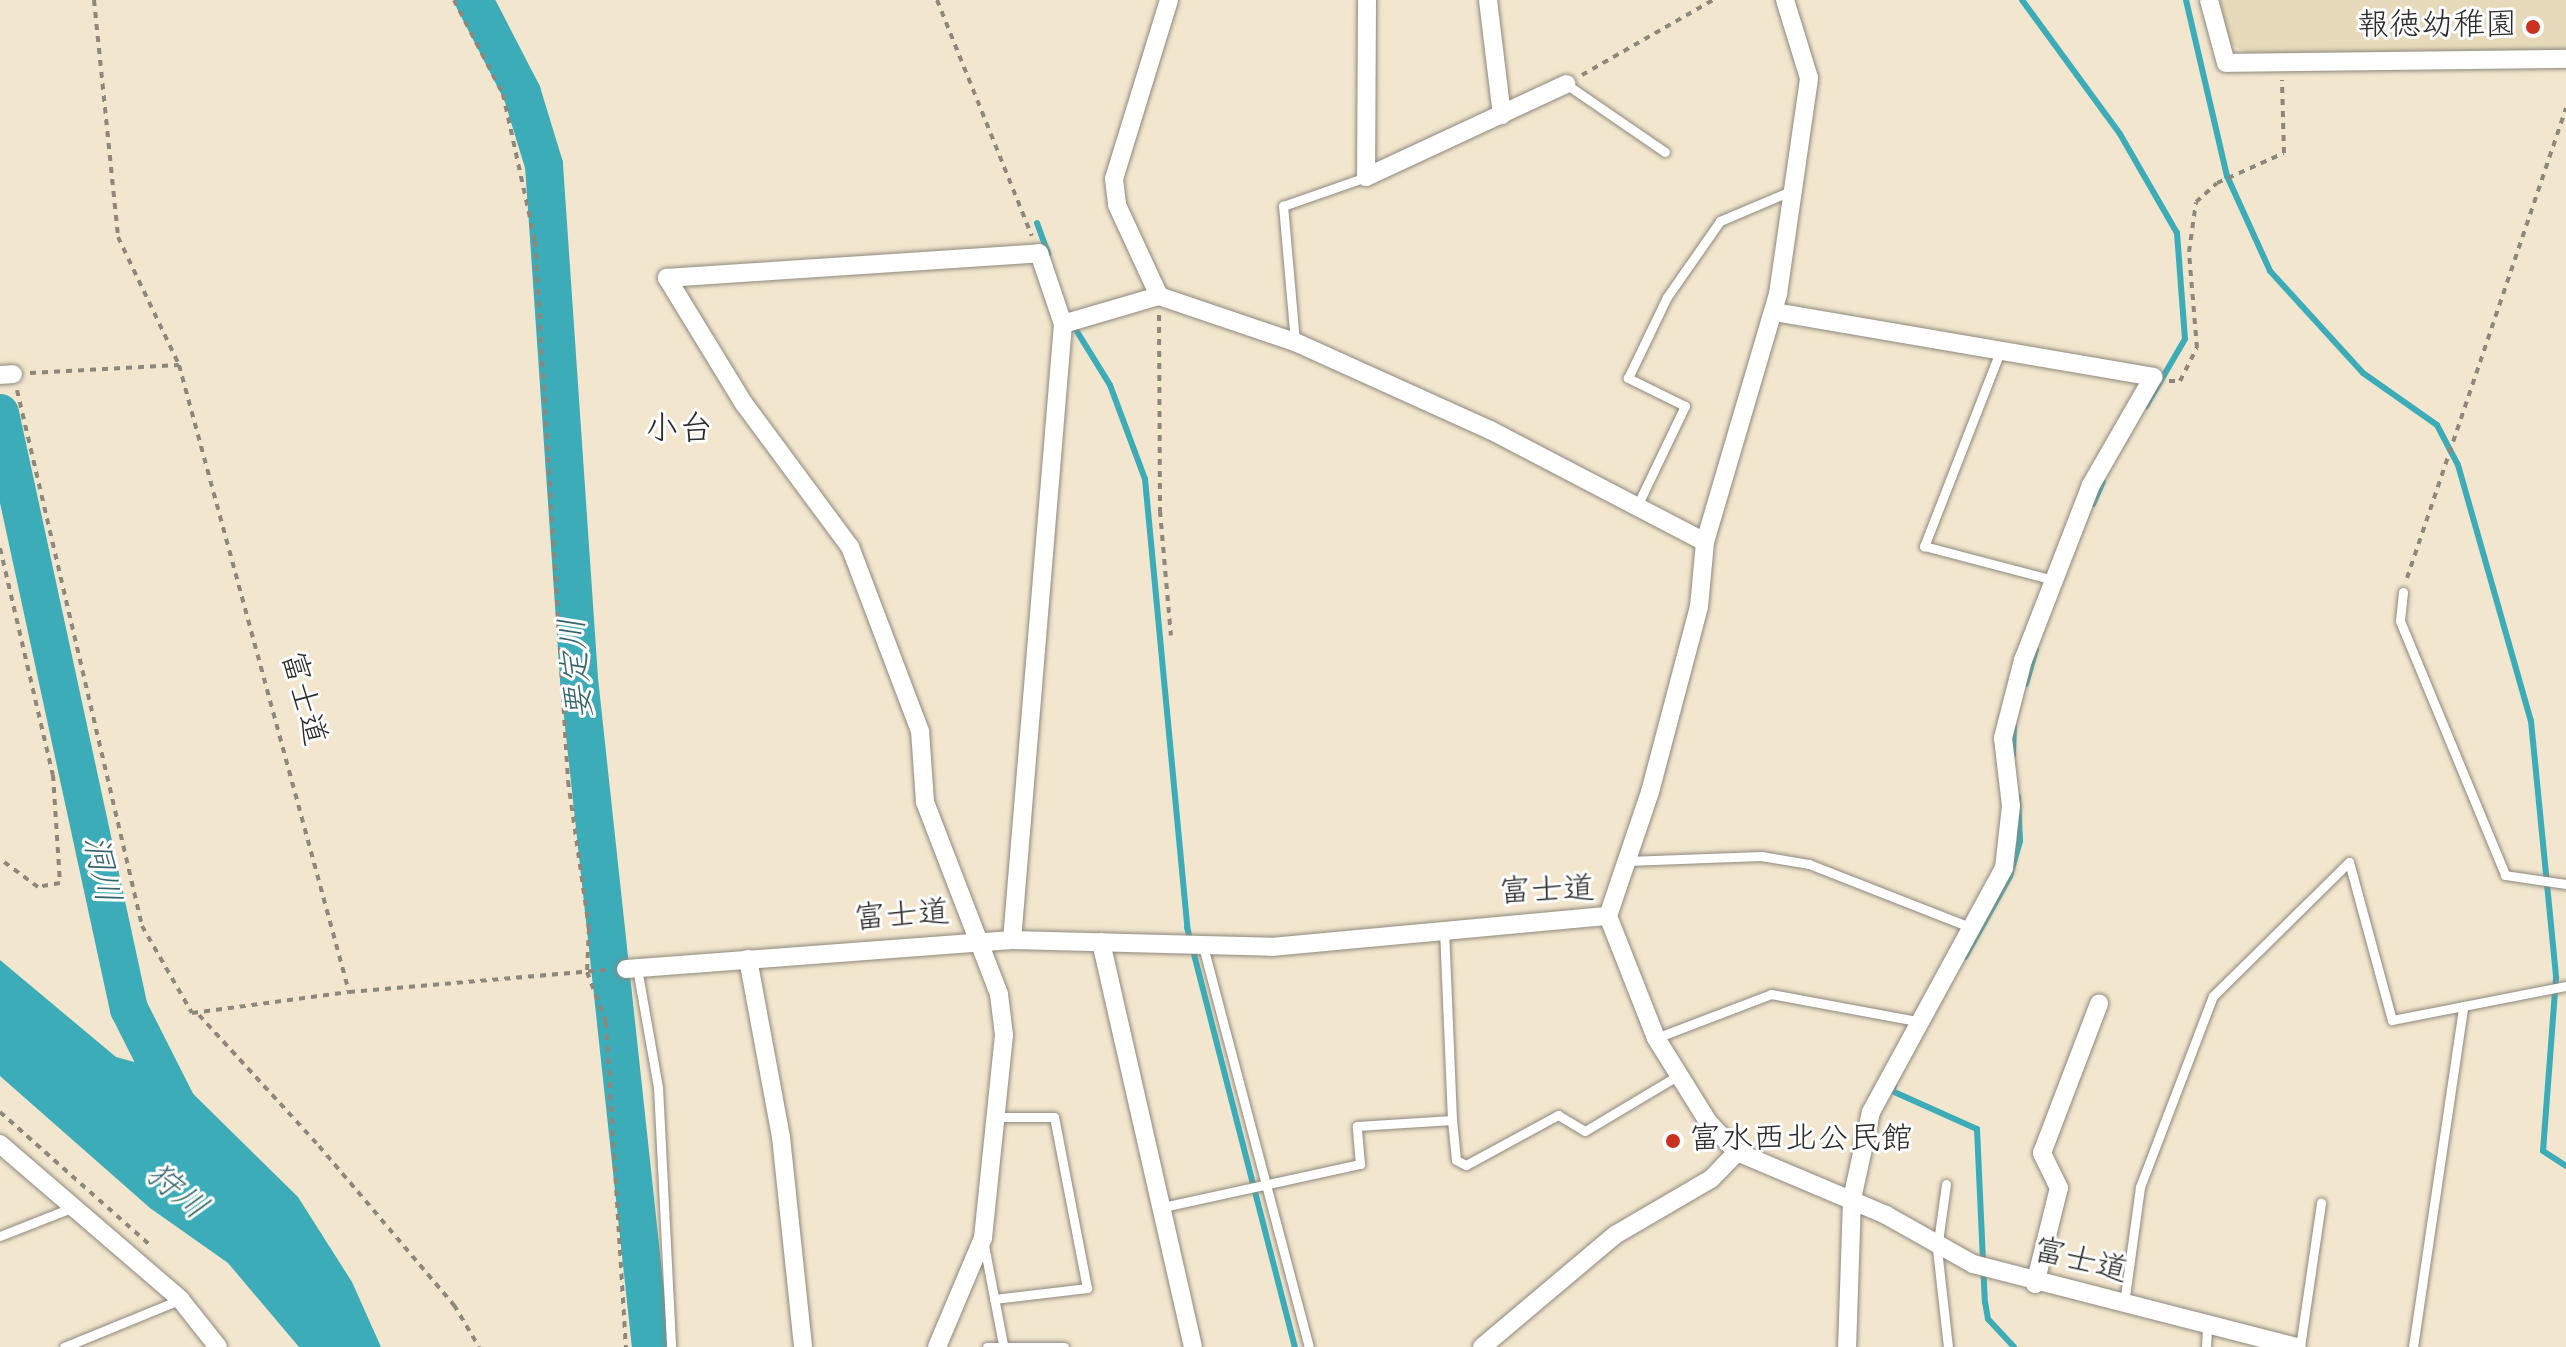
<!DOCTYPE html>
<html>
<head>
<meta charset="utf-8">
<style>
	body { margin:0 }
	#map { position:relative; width:2566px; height:1347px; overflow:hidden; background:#f2e6ce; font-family:"Indie Flower","Klee One",sans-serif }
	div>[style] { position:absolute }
	.built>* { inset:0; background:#e6daba }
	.water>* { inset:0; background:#3cacb8 }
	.stream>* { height:6px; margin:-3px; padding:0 3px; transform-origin:3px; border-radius:3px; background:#3cacb8 }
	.river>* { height:38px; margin:-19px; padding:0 19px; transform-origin:19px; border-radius:19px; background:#3cacb8 }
	.path>* { height:4px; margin-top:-2px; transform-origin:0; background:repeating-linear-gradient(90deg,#8e887c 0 6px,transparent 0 12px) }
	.roads { filter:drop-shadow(0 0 2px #8e887c) drop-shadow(0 0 2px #8e887c) }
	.service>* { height:9px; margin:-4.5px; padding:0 4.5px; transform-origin:4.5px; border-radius:4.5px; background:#fff }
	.minor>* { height:18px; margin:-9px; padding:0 9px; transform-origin:9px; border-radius:9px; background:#fff }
	.dots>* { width:22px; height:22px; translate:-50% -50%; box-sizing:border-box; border:4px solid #fff; border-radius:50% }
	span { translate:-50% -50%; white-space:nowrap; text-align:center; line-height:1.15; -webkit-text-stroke:6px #fff; paint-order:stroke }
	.poi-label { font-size:32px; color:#2b2b2b }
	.right { translate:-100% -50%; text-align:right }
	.left { translate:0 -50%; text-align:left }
	.street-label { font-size:32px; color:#2b2b2b }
	.neighbourhood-label { font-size:34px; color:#2b2b2b }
	.water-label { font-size:34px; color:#33656a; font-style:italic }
</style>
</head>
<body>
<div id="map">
	<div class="built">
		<i style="clip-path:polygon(2216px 0,2566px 0,2566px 54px,2255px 57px,2230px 44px)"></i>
	</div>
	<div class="water">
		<i style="clip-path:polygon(0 960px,116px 1057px,171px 1072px,298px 1197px,352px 1282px,381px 1347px,299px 1347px,228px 1263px,150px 1208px,0 1076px)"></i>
	</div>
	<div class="stream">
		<i style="left:2022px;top:0;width:166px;rotate:53.8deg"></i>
		<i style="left:2120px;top:134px;width:114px;rotate:60.1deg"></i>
		<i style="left:2177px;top:233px;width:106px;rotate:85.7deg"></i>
		<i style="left:2185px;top:339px;width:78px;rotate:120.2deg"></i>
		<i style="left:2186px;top:0;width:181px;rotate:76.9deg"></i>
		<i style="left:2227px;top:176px;width:104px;rotate:65.6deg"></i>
		<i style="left:2270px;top:271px;width:138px;rotate:47.6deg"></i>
		<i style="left:2363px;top:373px;width:90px;rotate:35.1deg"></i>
		<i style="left:2437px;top:425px;width:45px;rotate:62.3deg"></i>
		<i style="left:2458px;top:465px;width:266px;rotate:74.1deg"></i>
		<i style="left:2531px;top:721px;width:258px;rotate:84.4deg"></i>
		<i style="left:2556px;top:978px;width:173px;rotate:94.3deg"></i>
		<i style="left:2543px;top:1151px;width:27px;rotate:33deg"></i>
		<i style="left:1037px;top:223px;width:33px;rotate:70deg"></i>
		<i style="left:1073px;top:325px;width:70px;rotate:58.3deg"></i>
		<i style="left:1110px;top:385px;width:100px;rotate:69.6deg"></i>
		<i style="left:1145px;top:479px;width:450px;rotate:84.6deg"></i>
		<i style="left:1187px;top:927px;width:434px;rotate:75.6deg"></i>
		<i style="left:2093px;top:504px;width:24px;rotate:-66deg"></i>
		<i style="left:2026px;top:684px;width:36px;rotate:-74deg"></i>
		<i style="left:2013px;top:755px;width:29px;rotate:-88deg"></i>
		<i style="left:1965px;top:957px;width:93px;rotate:-60.9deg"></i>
		<i style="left:2010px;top:876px;width:36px;rotate:-74deg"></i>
		<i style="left:2020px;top:841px;width:44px;rotate:-92.6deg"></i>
		<i style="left:1894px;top:1086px;width:5px;rotate:112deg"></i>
		<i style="left:1892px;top:1091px;width:93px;rotate:24.1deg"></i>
		<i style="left:1977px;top:1129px;width:173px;rotate:87.4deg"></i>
		<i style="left:1985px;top:1302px;width:17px;rotate:80deg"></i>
		<i style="left:1988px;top:1319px;width:38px;rotate:47deg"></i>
	</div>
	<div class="river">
		<i style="left:474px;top:0;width:105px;rotate:62.7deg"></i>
		<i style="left:522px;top:93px;width:75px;rotate:73deg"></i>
		<i style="left:544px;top:165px;width:515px;rotate:86.1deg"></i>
		<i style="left:579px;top:679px;width:672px;rotate:83.85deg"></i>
		<i style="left:0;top:413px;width:610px;rotate:77.79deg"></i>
		<i style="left:129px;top:1009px;width:115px;rotate:63.2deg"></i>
	</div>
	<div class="path">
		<i style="left:94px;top:0;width:238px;rotate:84.2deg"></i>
		<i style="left:118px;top:237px;width:142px;rotate:64.5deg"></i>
		<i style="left:454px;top:0;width:106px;rotate:62.5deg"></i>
		<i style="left:503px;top:94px;width:150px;rotate:77.7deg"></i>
		<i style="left:535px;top:241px;width:541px;rotate:86.5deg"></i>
		<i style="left:568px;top:781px;width:148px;rotate:81.9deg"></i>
		<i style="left:589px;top:928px;width:44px;rotate:92.6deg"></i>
		<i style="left:587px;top:972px;width:53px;rotate:69.2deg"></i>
		<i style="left:606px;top:1022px;width:326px;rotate:86.5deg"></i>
		<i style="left:937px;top:0;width:254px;rotate:68.1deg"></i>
		<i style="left:1582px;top:75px;width:151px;rotate:-29.8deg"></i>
		<i style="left:1159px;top:315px;width:196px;rotate:89.7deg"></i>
		<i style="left:1160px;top:511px;width:125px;rotate:85deg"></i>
		<i style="left:30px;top:373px;width:149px;rotate:-3.1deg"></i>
		<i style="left:179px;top:365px;width:650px;rotate:74.83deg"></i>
		<i style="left:349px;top:992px;width:260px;rotate:-4.9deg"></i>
		<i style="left:2169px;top:381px;width:11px"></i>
		<i style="left:2180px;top:381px;width:37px;rotate:-63deg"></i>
		<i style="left:2197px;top:348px;width:96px;rotate:-94.8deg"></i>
		<i style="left:2189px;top:252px;width:50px;rotate:-82deg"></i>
		<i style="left:2196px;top:202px;width:28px;rotate:-42deg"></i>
		<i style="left:2217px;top:183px;width:73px;rotate:-24.1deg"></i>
		<i style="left:2284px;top:153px;width:73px;rotate:-91.6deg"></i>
		<i style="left:17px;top:390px;width:550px;rotate:76.87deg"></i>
		<i style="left:142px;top:926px;width:100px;rotate:60.1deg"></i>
		<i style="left:192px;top:1013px;width:158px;rotate:-7.6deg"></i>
		<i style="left:0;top:548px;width:233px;rotate:76.9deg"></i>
		<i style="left:53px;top:775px;width:108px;rotate:86.3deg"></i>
		<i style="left:60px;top:883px;width:22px;rotate:170deg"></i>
		<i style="left:38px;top:887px;width:47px;rotate:-143.6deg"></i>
		<i style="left:2407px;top:578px;width:496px;rotate:-71.3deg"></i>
		<i style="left:199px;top:1015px;width:178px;rotate:47.5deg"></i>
		<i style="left:319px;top:1146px;width:209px;rotate:49.7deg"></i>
		<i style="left:454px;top:1305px;width:49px;rotate:59.2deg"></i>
		<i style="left:0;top:1112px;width:202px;rotate:41.6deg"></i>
	</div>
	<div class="roads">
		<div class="service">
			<i style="left:1566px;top:84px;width:120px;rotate:34.5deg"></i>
			<i style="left:1295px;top:342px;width:137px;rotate:-95deg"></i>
			<i style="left:1283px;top:206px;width:88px;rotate:-19.3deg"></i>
			<i style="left:2001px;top:349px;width:212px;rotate:111.3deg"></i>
			<i style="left:1924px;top:546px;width:130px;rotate:14.7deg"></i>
			<i style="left:1637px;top:506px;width:111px;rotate:-64.4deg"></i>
			<i style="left:1685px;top:406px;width:64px;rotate:-153.8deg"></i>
			<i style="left:1628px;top:378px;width:90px;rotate:-64.3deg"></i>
			<i style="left:1667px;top:297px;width:93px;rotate:-55.1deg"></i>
			<i style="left:1720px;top:221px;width:79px;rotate:-23deg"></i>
			<i style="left:2403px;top:592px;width:29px;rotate:96deg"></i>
			<i style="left:2400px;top:621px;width:275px;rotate:67.5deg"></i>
			<i style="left:2505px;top:875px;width:62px;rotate:8.4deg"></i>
			<i style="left:1627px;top:861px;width:134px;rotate:-2.1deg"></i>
			<i style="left:1761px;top:856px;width:49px;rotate:9.5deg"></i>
			<i style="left:1809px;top:864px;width:175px;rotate:21.4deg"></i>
			<i style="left:1204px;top:950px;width:411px;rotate:75.2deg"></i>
			<i style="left:637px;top:968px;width:121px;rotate:80deg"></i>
			<i style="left:658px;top:1087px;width:260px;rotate:87.1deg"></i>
			<i style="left:1656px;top:1038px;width:123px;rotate:-20.9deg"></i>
			<i style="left:1771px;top:994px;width:148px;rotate:10.5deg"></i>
			<i style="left:1452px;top:1120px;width:40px;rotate:84.3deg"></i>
			<i style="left:1456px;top:1160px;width:11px;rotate:27deg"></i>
			<i style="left:1466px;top:1165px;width:105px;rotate:-28.5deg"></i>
			<i style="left:1558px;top:1115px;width:31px;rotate:31deg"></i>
			<i style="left:1585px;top:1131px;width:109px;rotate:-30.8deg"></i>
			<i style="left:1946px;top:1184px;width:66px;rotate:97.9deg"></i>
			<i style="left:1937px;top:1249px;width:99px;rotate:83.6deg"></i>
			<i style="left:1163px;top:1207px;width:202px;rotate:-12.3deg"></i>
			<i style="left:1360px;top:1164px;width:38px;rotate:-95deg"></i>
			<i style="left:1357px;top:1126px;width:95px;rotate:-3.6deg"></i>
			<i style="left:1452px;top:1120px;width:188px;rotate:-92.4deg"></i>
			<i style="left:0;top:1236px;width:76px;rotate:-21.5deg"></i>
			<i style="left:984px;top:1245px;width:102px;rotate:79.2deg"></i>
			<i style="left:994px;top:1299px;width:94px;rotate:-6.7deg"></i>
			<i style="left:1087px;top:1288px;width:174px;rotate:-100.9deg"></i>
			<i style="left:1054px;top:1117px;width:56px;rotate:180deg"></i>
			<i style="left:2124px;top:1304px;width:118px;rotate:-82.2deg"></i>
			<i style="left:2140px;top:1187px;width:204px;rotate:-69.1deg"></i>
			<i style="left:2213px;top:996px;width:191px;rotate:-44.6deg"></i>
			<i style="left:2349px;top:862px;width:164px;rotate:74.8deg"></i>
			<i style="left:2392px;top:1020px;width:177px;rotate:-11.1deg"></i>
			<i style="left:64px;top:1347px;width:124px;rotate:-22.2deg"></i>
			<i style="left:987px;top:1347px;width:77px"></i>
			<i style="left:2206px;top:1347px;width:19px;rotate:-87deg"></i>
			<i style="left:2300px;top:1347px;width:146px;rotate:-81.7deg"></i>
			<i style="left:2413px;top:1347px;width:344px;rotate:-81.6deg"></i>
		</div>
		<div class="minor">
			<i style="left:1169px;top:0;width:187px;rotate:107.1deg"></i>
			<i style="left:1114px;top:179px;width:26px;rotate:83deg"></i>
			<i style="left:1117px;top:205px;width:100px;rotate:65.2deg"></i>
			<i style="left:1159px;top:296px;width:144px;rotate:18.7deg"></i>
			<i style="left:1295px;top:342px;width:214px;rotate:24.3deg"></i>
			<i style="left:1490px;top:430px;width:242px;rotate:27.5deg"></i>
			<i style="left:1367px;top:0;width:177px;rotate:90.3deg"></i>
			<i style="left:1366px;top:177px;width:221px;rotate:-24.9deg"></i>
			<i style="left:1488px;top:0;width:116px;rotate:83.1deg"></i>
			<i style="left:2209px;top:0;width:65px;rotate:74.9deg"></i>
			<i style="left:2226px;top:63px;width:340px;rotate:-0.7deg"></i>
			<i style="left:1774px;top:312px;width:385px;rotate:9.7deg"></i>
			<i style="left:2153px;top:377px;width:125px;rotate:119.9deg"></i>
			<i style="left:2091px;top:485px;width:188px;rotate:111.2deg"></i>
			<i style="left:2023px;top:660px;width:81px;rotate:104.4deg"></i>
			<i style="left:2003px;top:738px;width:68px;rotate:83.3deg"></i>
			<i style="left:2011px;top:806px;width:62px;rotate:96.4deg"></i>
			<i style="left:2004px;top:868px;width:278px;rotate:118.6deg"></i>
			<i style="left:1871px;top:1112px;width:89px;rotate:102.3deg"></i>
			<i style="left:1852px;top:1199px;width:148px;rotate:91.9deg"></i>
			<i style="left:1063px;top:324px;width:100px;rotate:-16.3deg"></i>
			<i style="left:0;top:375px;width:13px;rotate:-4deg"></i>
			<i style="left:1608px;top:916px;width:131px;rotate:-71.3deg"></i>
			<i style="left:1650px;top:792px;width:191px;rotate:-75.2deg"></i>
			<i style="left:1699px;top:607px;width:65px;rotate:-84.7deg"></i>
			<i style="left:1705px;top:542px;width:259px;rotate:-73.6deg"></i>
			<i style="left:1778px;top:294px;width:218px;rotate:-81.8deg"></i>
			<i style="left:1809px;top:78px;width:82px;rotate:-107.1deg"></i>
			<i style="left:1101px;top:942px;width:415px;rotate:77.2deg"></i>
			<i style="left:748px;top:959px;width:181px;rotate:79.5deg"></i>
			<i style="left:781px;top:1137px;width:211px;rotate:84deg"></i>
			<i style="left:626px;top:969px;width:387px;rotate:-4.3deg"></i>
			<i style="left:1012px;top:940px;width:260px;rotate:1.5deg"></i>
			<i style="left:1272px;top:947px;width:337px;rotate:-5.3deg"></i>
			<i style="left:1608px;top:916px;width:131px;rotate:68.5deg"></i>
			<i style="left:1656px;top:1038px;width:100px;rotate:58.1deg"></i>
			<i style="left:1709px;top:1123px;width:40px;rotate:46deg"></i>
			<i style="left:1737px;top:1152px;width:162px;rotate:22.9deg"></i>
			<i style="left:1886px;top:1215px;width:100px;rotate:29.4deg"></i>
			<i style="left:1973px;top:1264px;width:334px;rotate:14.4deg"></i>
			<i style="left:0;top:1144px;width:238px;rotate:40.7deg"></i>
			<i style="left:180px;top:1299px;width:61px;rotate:51.6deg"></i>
			<i style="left:2035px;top:1284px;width:99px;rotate:-76deg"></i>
			<i style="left:2059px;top:1188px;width:39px;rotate:-116deg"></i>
			<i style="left:2042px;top:1153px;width:160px;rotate:-69.1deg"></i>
			<i style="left:937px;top:1347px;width:118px;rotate:-67.1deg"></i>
			<i style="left:983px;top:1238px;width:204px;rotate:-84.1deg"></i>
			<i style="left:1004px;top:1035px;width:41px;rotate:-97deg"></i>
			<i style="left:999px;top:994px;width:206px;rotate:-111.1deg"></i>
			<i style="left:925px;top:802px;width:71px;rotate:-94deg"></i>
			<i style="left:920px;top:731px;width:197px;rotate:-110.8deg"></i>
			<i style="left:850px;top:547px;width:178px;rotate:-126.5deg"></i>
			<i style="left:744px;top:404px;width:148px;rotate:-121.4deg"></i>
			<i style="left:667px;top:278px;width:373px;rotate:-3.8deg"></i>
			<i style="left:1039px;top:253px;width:75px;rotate:71.3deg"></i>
			<i style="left:1063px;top:324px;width:618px;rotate:94.73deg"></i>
			<i style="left:1482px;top:1347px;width:174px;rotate:-40.1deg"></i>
			<i style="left:1615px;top:1235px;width:111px;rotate:-30.3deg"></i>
			<i style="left:1711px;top:1179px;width:37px;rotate:-46deg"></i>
		</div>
	</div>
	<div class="dots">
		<i style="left:2533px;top:27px;background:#c8321e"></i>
		<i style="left:1673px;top:1141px;background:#c8321e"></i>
	</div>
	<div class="poi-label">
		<span class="right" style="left:2517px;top:27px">報徳幼稚園</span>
		<span class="left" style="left:1689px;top:1141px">富水西北公民館</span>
	</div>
	<div class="street-label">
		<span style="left:301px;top:699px;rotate:75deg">富士道</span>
		<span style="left:1547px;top:893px;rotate:-2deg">富士道</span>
		<span style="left:902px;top:918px;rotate:-4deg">富士道</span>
		<span style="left:2080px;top:1263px;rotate:14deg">富士道</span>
	</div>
	<div class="neighbourhood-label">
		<span style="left:679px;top:432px">小台</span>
	</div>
	<div class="water-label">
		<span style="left:579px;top:668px;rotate:-95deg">要定川</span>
		<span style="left:99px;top:870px;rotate:78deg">洞川</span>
		<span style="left:175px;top:1193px;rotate:40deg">狩川</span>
	</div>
</div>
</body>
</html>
